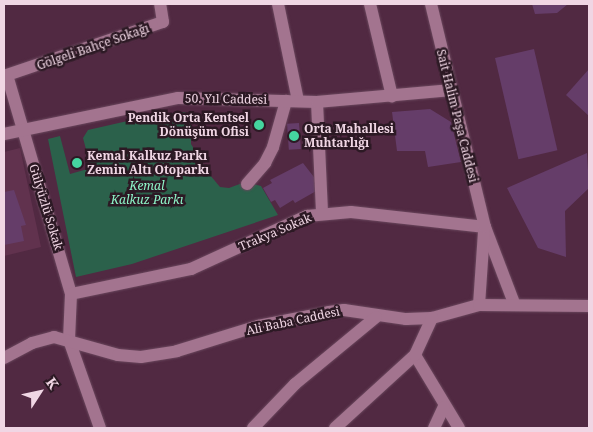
<!DOCTYPE html>
<html>
<head>
<meta charset="utf-8">
<style>
	body { margin:0 }
	#map { position:relative; width:593px; height:432px; overflow:hidden; background:#512942; font-family:"Noto Serif",serif }
	div>[style] { position:absolute }
	.built>* { inset:0; background:#61324e }
	.green>* { inset:0; background:#2b614b }
	.building>* { inset:0; background:#653d69; transform-origin:0 0 }
	.roads { filter:drop-shadow(0 0 1px #6a475d) drop-shadow(0 0 1px #6a475d) }
	.street>* { height:12px; margin:-6px; padding:0 6px; transform-origin:6px; border-radius:6px; background:#a3748f }
	.secondary>* { height:12px; margin:-6px; padding:0 6px; transform-origin:6px; border-radius:6px; background:#a3748f }
	.dots>* { width:14px; height:14px; translate:-50% -50%; box-sizing:border-box; border:2px solid #2c1924; border-radius:50% }
	span { translate:-50% -50%; white-space:nowrap; text-align:center; line-height:1.15; -webkit-text-stroke:5px #2c1924; paint-order:stroke }
	.street-label { font-size:12px; color:#f0d6e4 }
	.poi-label { font-size:12px; color:#f0d6e4; font-weight:700 }
	.right { translate:-100% -50%; text-align:right }
	.left { translate:0 -50%; text-align:left }
	.park-label { font-size:12px; color:#8ef5c8; font-style:italic }
	.frame { position:absolute; inset:0; border:5px solid #f0d6e4; pointer-events:none }
	.north { position:absolute; left:15px; top:367px; width:50px; height:50px; -webkit-text-stroke:4px #2c1924; paint-order:stroke; rotate:55deg; font-size:14px; font-weight:700; line-height:20px; text-align:center; color:#f0d6e4 }
	.north::after { content:''; display:block; margin:auto; width:18px; height:22px; background:#f0d6e4; clip-path:polygon(50% 0,100% 100%,50% 72%,0 100%) }
</style>
</head>
<body>
<div id="map">
	<div class="built">
		<i style="clip-path:polygon(20px 148px,41px 247px,4px 256px,4px 152px)"></i>
	</div>
	<div class="green">
		<i style="clip-path:polygon(184px 112px,191px 115px,191px 144px,210px 175px,220px 187px,229px 188px,245px 182px,261px 186px,278px 215px,132px 264px,76px 277px,48px 139px,60px 136px,70px 174px,91px 168px,83px 138px,88px 130px,145px 117px)"></i>
	</div>
	<div class="building">
		<i style="clip-path:polygon(532px 4px,568px 4px,557px 13px,535px 14px)"></i>
		<i style="left:534px;top:49px;width:104px;height:40px;rotate:77deg"></i>
		<i style="clip-path:polygon(589px 69px,589px 116px,566px 95px)"></i>
		<i style="clip-path:polygon(430px 109px,451px 122px,461px 162px,428px 167px,425px 151px,397px 151px,392px 112px)"></i>
		<i style="left:299px;top:123px;width:26px;height:12px;rotate:86deg"></i>
		<i style="clip-path:polygon(587px 153px,589px 188px,565px 211px,566px 257px,538px 248px,507px 188px)"></i>
		<i style="clip-path:polygon(303px 163px,317px 181px,314px 183px,318px 190px,295px 203px,293px 200px,280px 208px,275px 200px,271px 202px,263px 188px,272px 183px,270px 180px)"></i>
		<i style="clip-path:polygon(14px 190px,26px 225px,21px 226px,24px 241px,4px 245px,4px 192px)"></i>
	</div>
	<div class="roads">
		<div class="street">
			<i style="left:278px;top:4px;width:99px;rotate:78.3deg"></i>
			<i style="left:370px;top:4px;width:95px;rotate:76.6deg"></i>
			<i style="left:7px;top:75px;width:228px;rotate:73.7deg"></i>
			<i style="left:71px;top:294px;width:46px;rotate:92.5deg"></i>
			<i style="left:69px;top:340px;width:93px;rotate:70.6deg"></i>
			<i style="left:4px;top:76px;width:168px;rotate:-18.8deg"></i>
			<i style="left:163px;top:22px;width:18px;rotate:-99deg"></i>
			<i style="left:317px;top:102px;width:112px;rotate:87.4deg"></i>
			<i style="left:247px;top:184px;width:28px;rotate:-49deg"></i>
			<i style="left:265px;top:163px;width:18px;rotate:-63deg"></i>
			<i style="left:273px;top:147px;width:48px;rotate:-74.2deg"></i>
			<i style="left:485px;top:227px;width:81px;rotate:69.1deg"></i>
			<i style="left:71px;top:294px;width:123px;rotate:-11.8deg"></i>
			<i style="left:191px;top:269px;width:128px;rotate:-24.6deg"></i>
			<i style="left:307px;top:216px;width:44px;rotate:-5.2deg"></i>
			<i style="left:351px;top:212px;width:135px;rotate:6.4deg"></i>
			<i style="left:479px;top:305px;width:73px;rotate:-86.1deg"></i>
			<i style="left:415px;top:355px;width:85px;rotate:58.9deg"></i>
			<i style="left:4px;top:358px;width:32px;rotate:-28deg"></i>
			<i style="left:32px;top:343px;width:23px;rotate:-15deg"></i>
			<i style="left:54px;top:337px;width:66px;rotate:15.7deg"></i>
			<i style="left:118px;top:355px;width:23px;rotate:5deg"></i>
			<i style="left:141px;top:357px;width:36px;rotate:-9deg"></i>
			<i style="left:177px;top:351px;width:85px;rotate:-17.2deg"></i>
			<i style="left:258px;top:326px;width:72px;rotate:-11.2deg"></i>
			<i style="left:329px;top:312px;width:15px;rotate:-8deg"></i>
			<i style="left:344px;top:310px;width:63px;rotate:8.3deg"></i>
			<i style="left:406px;top:319px;width:26px;rotate:-2deg"></i>
			<i style="left:432px;top:318px;width:49px;rotate:-15.5deg"></i>
			<i style="left:479px;top:305px;width:110px;rotate:0.5deg"></i>
			<i style="left:253px;top:428px;width:61px;rotate:-46.3deg"></i>
			<i style="left:295px;top:384px;width:105px;rotate:-39.6deg"></i>
			<i style="left:335px;top:428px;width:108px;rotate:-42.4deg"></i>
			<i style="left:415px;top:355px;width:41px;rotate:-65.3deg"></i>
			<i style="left:434px;top:428px;width:23px;rotate:-65deg"></i>
		</div>
		<div class="secondary">
			<i style="left:431px;top:4px;width:229px;rotate:76.4deg"></i>
			<i style="left:4px;top:134px;width:178px;rotate:-11.7deg"></i>
			<i style="left:178px;top:98px;width:139px;rotate:1.6deg"></i>
			<i style="left:317px;top:102px;width:135px;rotate:-5.1deg"></i>
		</div>
	</div>
	<div class="dots">
		<i style="left:259px;top:125px;background:#45d49f"></i>
		<i style="left:294px;top:136px;background:#45d49f"></i>
		<i style="left:77px;top:163px;background:#45d49f"></i>
	</div>
	<div class="street-label">
		<span style="left:93px;top:47px;rotate:-19deg">Gölgeli Bahçe Sokağı</span>
		<span style="left:226px;top:99px;rotate:1deg">50. Yıl Caddesi</span>
		<span style="left:457px;top:116px;rotate:76deg">Sait Halim Paşa Caddesi</span>
		<span style="left:46px;top:207px;rotate:73deg">Gülyüzlü Sokak</span>
		<span style="left:275px;top:232px;rotate:-23deg">Trakya Sokak</span>
		<span style="left:293px;top:321px;rotate:-12deg">Ali Baba Caddesi</span>
	</div>
	<div class="poi-label">
		<span class="right" style="left:249px;top:125px">Pendik Orta Kentsel<br>Dönüşüm Ofisi</span>
		<span class="left" style="left:304px;top:136px">Orta Mahallesi<br>Muhtarlığı</span>
		<span class="left" style="left:87px;top:163px">Kemal Kalkuz Parkı<br>Zemin Altı Otoparkı</span>
	</div>
	<div class="park-label">
		<span style="left:147px;top:193px">Kemal<br>Kalkuz Parkı</span>
	</div>
	<div class="frame"></div>
	<div class="north">K</div>
</div>
</body>
</html>
